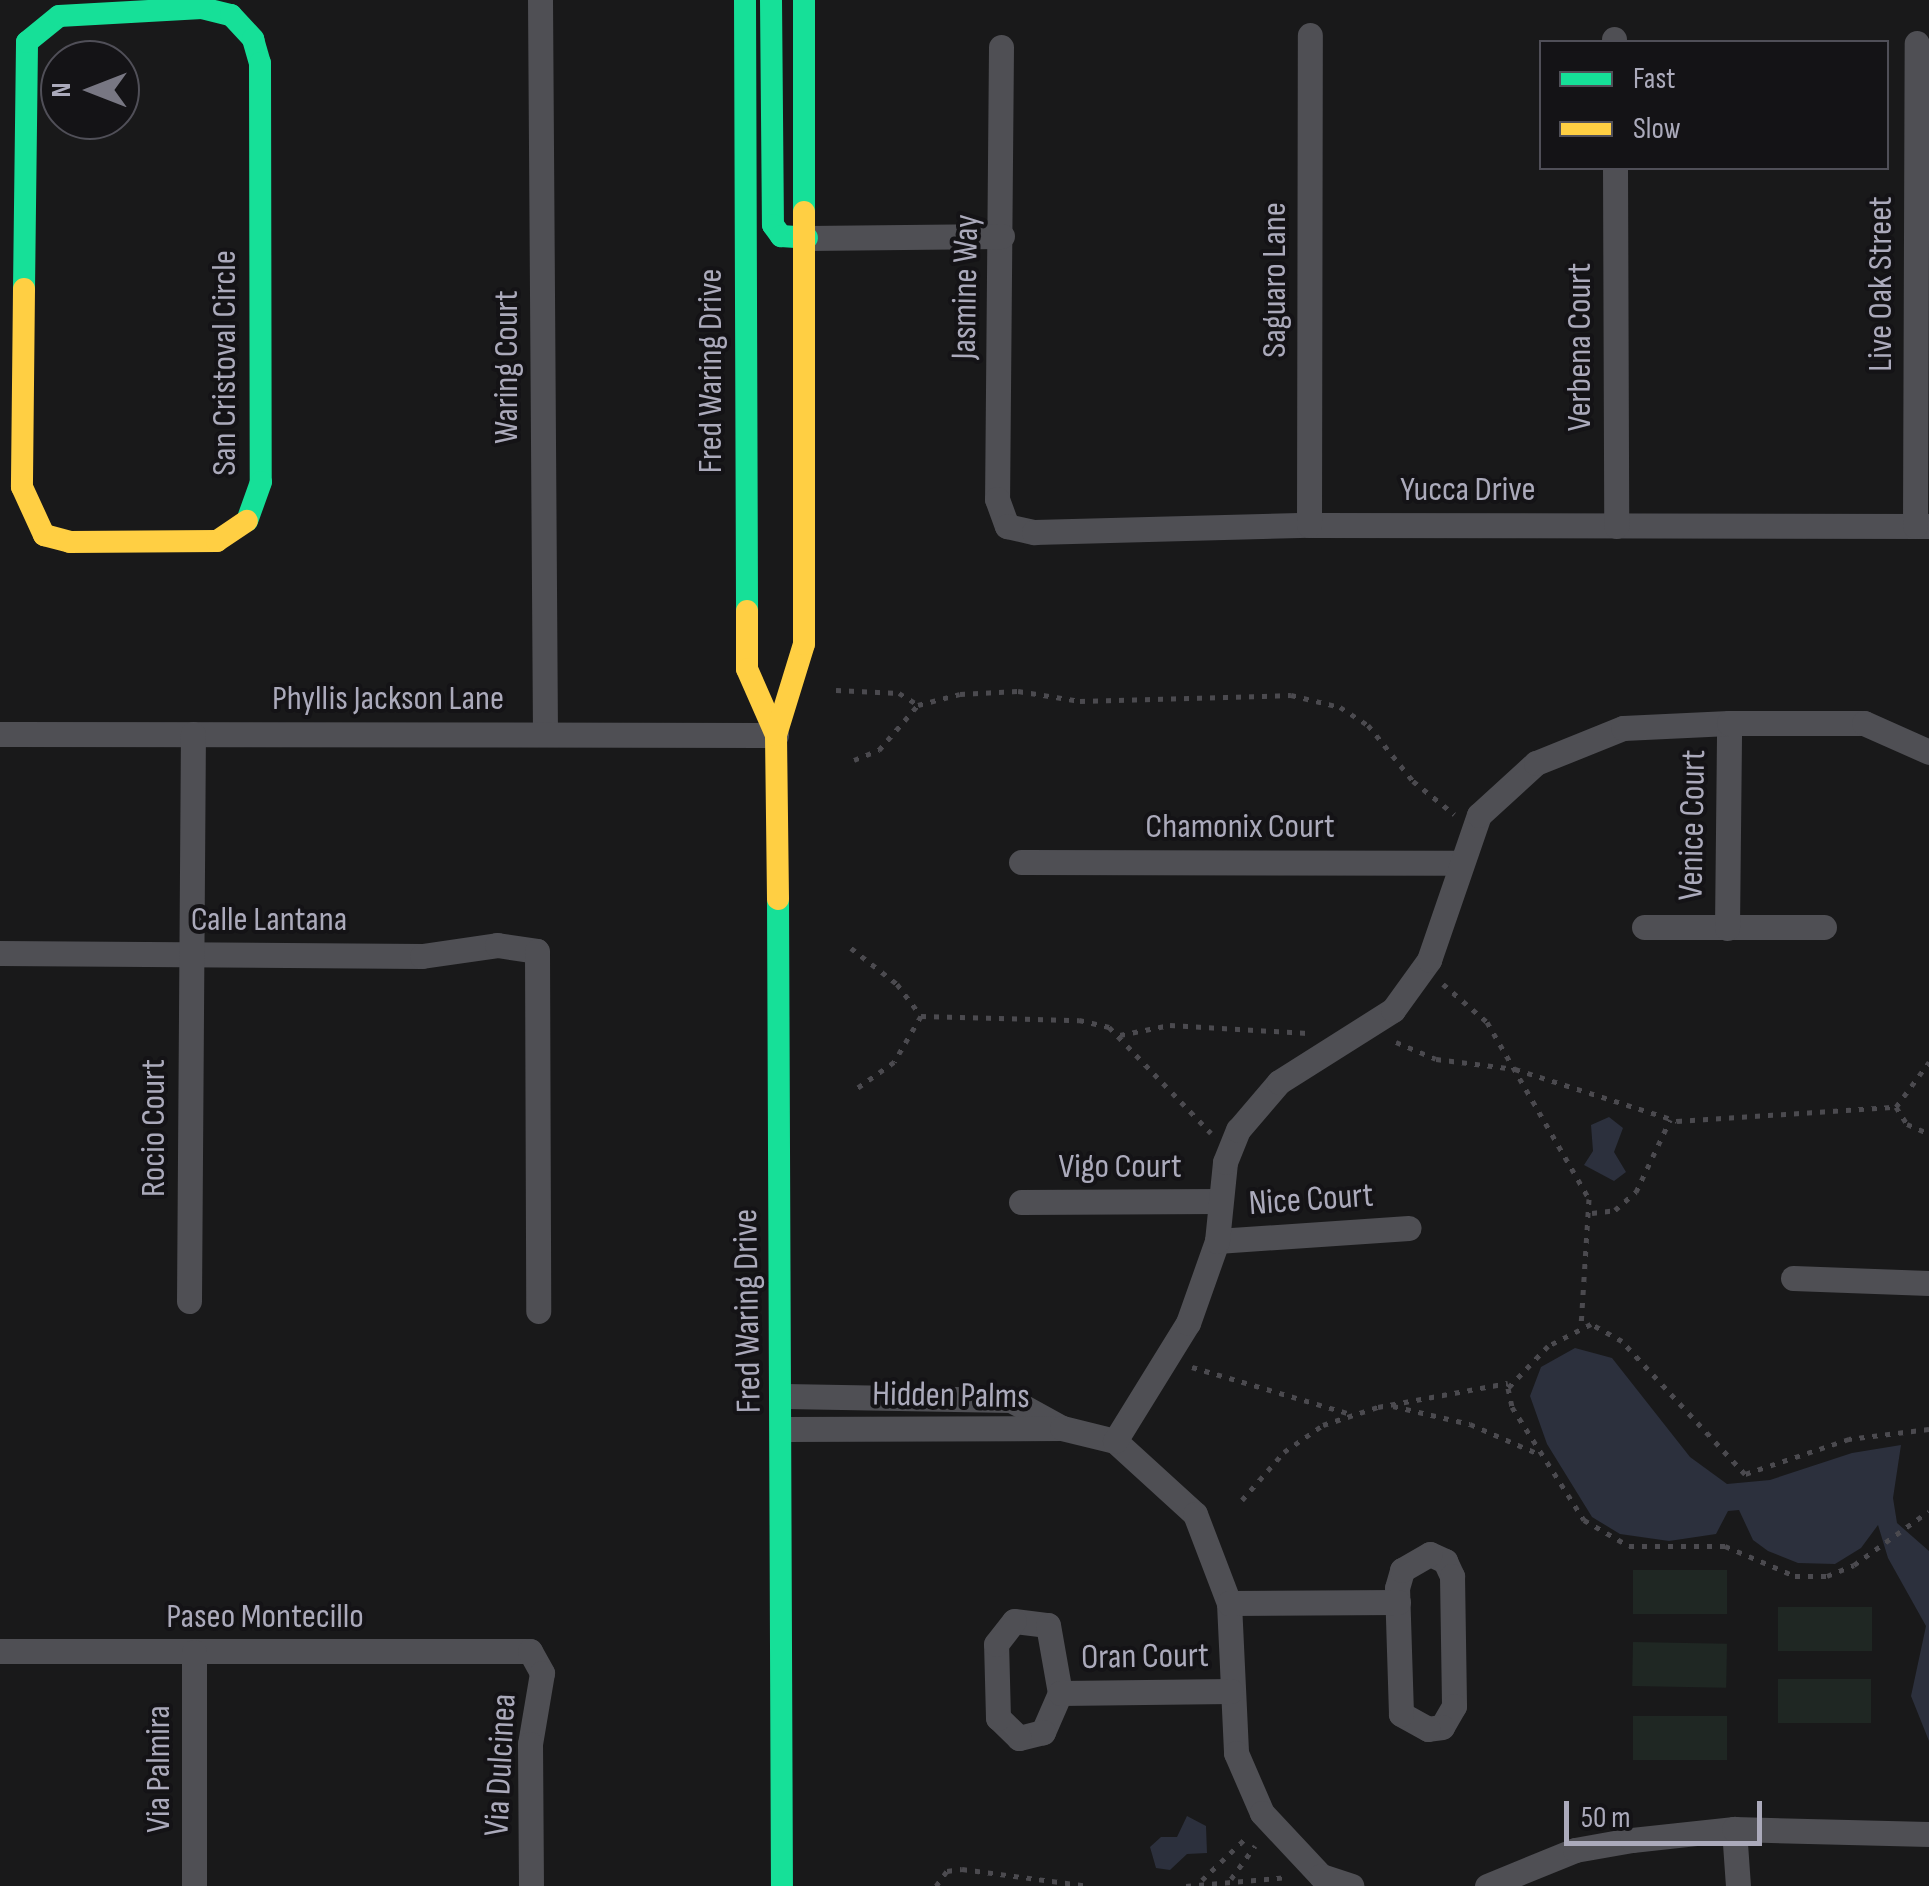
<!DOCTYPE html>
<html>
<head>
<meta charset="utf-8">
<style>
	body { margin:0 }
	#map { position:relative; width:1929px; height:1886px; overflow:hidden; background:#19191a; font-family:"Sofia Sans Condensed",sans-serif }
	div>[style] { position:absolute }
	.green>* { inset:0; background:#1f2723; transform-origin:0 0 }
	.water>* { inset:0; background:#2c303d }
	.path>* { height:5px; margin-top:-2.5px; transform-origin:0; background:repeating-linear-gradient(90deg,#4b4a4f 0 5px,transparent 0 13px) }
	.street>* { height:25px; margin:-12.5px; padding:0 12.5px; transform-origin:12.5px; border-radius:12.5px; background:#4f4f54 }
	.fast>* { height:22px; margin:-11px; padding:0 11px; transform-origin:11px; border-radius:11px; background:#16e098 }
	.slow>* { height:22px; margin:-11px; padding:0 11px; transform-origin:11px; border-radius:11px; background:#ffcf43 }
	span { translate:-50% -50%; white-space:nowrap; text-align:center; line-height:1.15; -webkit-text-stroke:8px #141316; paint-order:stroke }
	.street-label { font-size:35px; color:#abaabb }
	.legend { position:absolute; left:1539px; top:40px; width:350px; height:130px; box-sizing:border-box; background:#141316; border:2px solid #504f58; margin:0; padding:12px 18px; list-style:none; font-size:30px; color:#abaabb }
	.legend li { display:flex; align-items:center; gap:20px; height:50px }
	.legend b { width:50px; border:2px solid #504f58 }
	.north { position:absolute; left:40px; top:40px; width:100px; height:100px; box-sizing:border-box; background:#141316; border:2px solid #504f58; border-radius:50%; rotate:270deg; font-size:28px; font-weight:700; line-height:40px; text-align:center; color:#abaabb }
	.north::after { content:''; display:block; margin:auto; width:35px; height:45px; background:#787783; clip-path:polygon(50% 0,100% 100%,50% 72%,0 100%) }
	.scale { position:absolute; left:1564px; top:1801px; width:198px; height:45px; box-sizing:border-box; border:5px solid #abaabb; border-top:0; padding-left:12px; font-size:30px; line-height:35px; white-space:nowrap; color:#abaabb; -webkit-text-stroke:8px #141316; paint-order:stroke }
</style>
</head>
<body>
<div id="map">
	<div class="green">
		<i style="left:1633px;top:1570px;width:94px;height:44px"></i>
		<i style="left:1778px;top:1607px;width:94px;height:44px"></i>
		<i style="left:1633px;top:1642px;width:94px;height:44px;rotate:1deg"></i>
		<i style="left:1778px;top:1679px;width:93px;height:44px"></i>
		<i style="left:1633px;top:1716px;width:94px;height:44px"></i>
	</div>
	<div class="water">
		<i style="clip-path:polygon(1609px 1117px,1623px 1128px,1614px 1152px,1626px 1172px,1614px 1181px,1584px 1165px,1593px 1151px,1591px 1125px)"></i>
		<i style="clip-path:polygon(1575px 1348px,1612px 1358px,1690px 1457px,1727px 1484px,1770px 1480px,1852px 1453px,1901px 1445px,1893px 1498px,1897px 1523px,1929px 1551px,1929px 1741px,1911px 1696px,1926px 1626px,1888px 1558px,1878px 1525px,1861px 1548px,1835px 1564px,1798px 1563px,1768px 1551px,1753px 1540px,1739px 1510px,1728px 1511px,1716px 1534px,1669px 1541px,1620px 1534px,1592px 1517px,1547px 1444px,1530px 1396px,1541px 1367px)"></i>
		<i style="clip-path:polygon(1187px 1816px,1206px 1826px,1207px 1853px,1187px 1854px,1170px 1870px,1156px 1868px,1150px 1847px,1161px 1837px,1177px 1837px)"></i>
	</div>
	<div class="path">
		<i style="left:836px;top:690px;width:63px;rotate:2.7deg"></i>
		<i style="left:899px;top:693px;width:22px;rotate:32deg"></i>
		<i style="left:854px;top:760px;width:27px;rotate:-22deg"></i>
		<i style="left:879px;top:750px;width:60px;rotate:-49.1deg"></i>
		<i style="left:918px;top:705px;width:43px;rotate:-14.7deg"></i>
		<i style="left:960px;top:694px;width:58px;rotate:-3deg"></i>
		<i style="left:1018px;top:691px;width:63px;rotate:9.2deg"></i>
		<i style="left:1080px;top:701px;width:211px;rotate:-1.6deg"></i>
		<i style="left:1291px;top:695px;width:50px;rotate:13.8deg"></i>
		<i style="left:1340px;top:707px;width:33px;rotate:33deg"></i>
		<i style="left:1368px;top:725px;width:72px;rotate:51.2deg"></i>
		<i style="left:1413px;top:781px;width:53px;rotate:38.8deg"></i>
		<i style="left:851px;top:948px;width:58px;rotate:38deg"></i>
		<i style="left:897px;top:984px;width:40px;rotate:53deg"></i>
		<i style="left:921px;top:1016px;width:53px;rotate:120.4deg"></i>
		<i style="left:894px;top:1062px;width:50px;rotate:144.7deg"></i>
		<i style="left:1443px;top:984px;width:58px;rotate:40.8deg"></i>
		<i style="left:1487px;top:1022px;width:204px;rotate:60deg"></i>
		<i style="left:1589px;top:1199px;width:127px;rotate:93.6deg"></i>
		<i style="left:921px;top:1016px;width:158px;rotate:1.5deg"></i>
		<i style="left:1079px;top:1020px;width:31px;rotate:13deg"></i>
		<i style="left:1109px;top:1027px;width:147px;rotate:46.1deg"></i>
		<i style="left:1120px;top:1035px;width:51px;rotate:-11.3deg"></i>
		<i style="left:1170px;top:1025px;width:138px;rotate:3.3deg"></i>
		<i style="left:1396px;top:1042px;width:43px;rotate:23deg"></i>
		<i style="left:1436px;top:1059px;width:80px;rotate:7.2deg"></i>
		<i style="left:1515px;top:1069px;width:170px;rotate:17.8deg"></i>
		<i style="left:1677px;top:1121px;width:219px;rotate:-3.7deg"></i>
		<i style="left:1896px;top:1107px;width:56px;rotate:-53.7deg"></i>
		<i style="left:1896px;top:1107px;width:20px;rotate:57deg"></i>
		<i style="left:1907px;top:1124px;width:24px;rotate:24deg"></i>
		<i style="left:1592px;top:1213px;width:23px;rotate:-7deg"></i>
		<i style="left:1615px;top:1210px;width:28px;rotate:-41deg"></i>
		<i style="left:1636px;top:1192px;width:80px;rotate:-64.7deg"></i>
		<i style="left:1192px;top:1367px;width:166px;rotate:16.5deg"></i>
		<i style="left:1393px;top:1406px;width:79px;rotate:13.2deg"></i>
		<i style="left:1470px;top:1424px;width:77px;rotate:23.6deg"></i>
		<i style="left:1929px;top:1429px;width:81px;rotate:172.9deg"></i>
		<i style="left:1849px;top:1439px;width:110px;rotate:161.4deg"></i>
		<i style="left:1745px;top:1474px;width:181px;rotate:-132.8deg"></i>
		<i style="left:1622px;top:1341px;width:35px;rotate:-151deg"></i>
		<i style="left:1591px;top:1324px;width:48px;rotate:152.9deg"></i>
		<i style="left:1548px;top:1346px;width:58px;rotate:133.6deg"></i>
		<i style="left:1508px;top:1388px;width:19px;rotate:78deg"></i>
		<i style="left:1512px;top:1407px;width:134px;rotate:57.5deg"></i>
		<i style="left:1584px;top:1520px;width:52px;rotate:30deg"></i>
		<i style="left:1629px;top:1546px;width:96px"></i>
		<i style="left:1725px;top:1546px;width:76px;rotate:23.2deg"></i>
		<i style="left:1795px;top:1576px;width:32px"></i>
		<i style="left:1827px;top:1576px;width:29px;rotate:-22deg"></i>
		<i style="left:1854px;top:1565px;width:92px;rotate:-35.8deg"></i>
		<i style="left:1242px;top:1500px;width:64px;rotate:-48.8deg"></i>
		<i style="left:1284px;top:1452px;width:47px;rotate:-34.7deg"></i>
		<i style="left:1323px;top:1425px;width:58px;rotate:-18.1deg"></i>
		<i style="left:1378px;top:1407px;width:132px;rotate:-10.5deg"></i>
		<i style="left:1231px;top:1879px;width:41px;rotate:-54deg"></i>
		<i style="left:1202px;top:1880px;width:64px;rotate:-43.7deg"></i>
		<i style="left:936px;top:1886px;width:19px;rotate:-54deg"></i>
		<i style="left:947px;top:1871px;width:15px;rotate:-8deg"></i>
		<i style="left:962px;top:1869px;width:128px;rotate:7.6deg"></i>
		<i style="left:1186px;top:1886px;width:102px;rotate:-5deg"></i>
	</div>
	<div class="street">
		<i style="left:540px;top:0;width:734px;rotate:89.61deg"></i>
		<i style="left:1614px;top:39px;width:3px;rotate:90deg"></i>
		<i style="left:1001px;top:47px;width:452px;rotate:90.5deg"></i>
		<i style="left:997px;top:499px;width:29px;rotate:70deg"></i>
		<i style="left:1007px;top:526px;width:28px;rotate:13deg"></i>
		<i style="left:1034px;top:532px;width:275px;rotate:-1.5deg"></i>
		<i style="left:1309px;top:525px;width:620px;rotate:0.09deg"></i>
		<i style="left:1615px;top:168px;width:358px;rotate:89.8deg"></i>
		<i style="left:807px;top:238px;width:195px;rotate:-0.6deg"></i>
		<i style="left:1309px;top:525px;width:490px;rotate:-89.9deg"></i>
		<i style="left:1915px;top:526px;width:483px;rotate:-89.8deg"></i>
		<i style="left:0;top:734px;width:776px;rotate:0.07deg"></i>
		<i style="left:1021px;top:862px;width:438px;rotate:0.1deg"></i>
		<i style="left:1644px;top:927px;width:180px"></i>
		<i style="left:1727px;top:928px;width:205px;rotate:-89.4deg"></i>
		<i style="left:0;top:953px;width:422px;rotate:0.4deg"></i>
		<i style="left:422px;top:956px;width:76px;rotate:-8.3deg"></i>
		<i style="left:497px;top:945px;width:40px;rotate:8.5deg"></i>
		<i style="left:537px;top:951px;width:360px;rotate:89.8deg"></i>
		<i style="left:1021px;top:1202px;width:197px;rotate:-0.3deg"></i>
		<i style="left:1217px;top:1241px;width:192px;rotate:-3.9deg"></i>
		<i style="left:1793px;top:1278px;width:136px;rotate:2.1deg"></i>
		<i style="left:189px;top:1301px;width:567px;rotate:-89.6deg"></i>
		<i style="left:785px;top:1396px;width:226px;rotate:1deg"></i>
		<i style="left:1011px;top:1400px;width:58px;rotate:28.8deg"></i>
		<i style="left:785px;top:1429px;width:277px;rotate:-0.2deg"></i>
		<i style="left:1062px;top:1428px;width:55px;rotate:13.8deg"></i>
		<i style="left:1115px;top:1441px;width:108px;rotate:42.4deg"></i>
		<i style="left:1195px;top:1514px;width:95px;rotate:69.1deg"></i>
		<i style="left:1229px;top:1603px;width:150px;rotate:87.3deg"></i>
		<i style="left:1236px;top:1753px;width:65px;rotate:66.6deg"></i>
		<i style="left:1262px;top:1813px;width:86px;rotate:46.9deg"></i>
		<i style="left:1321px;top:1876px;width:32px;rotate:18deg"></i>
		<i style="left:1115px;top:1441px;width:139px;rotate:-58.3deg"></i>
		<i style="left:1188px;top:1323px;width:87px;rotate:-70.5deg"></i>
		<i style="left:1217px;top:1241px;width:79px;rotate:-84.2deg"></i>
		<i style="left:1225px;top:1162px;width:35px;rotate:-68deg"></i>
		<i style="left:1238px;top:1130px;width:63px;rotate:-49.5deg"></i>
		<i style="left:1279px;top:1082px;width:135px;rotate:-32.3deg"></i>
		<i style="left:1393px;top:1010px;width:62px;rotate:-54.2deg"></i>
		<i style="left:1429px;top:960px;width:153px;rotate:-71deg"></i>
		<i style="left:1479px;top:815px;width:77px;rotate:-42.4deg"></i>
		<i style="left:1536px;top:763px;width:94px;rotate:-21.9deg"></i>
		<i style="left:1623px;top:728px;width:106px;rotate:-2.7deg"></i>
		<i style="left:1729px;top:723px;width:135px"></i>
		<i style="left:1864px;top:723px;width:71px;rotate:24deg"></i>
		<i style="left:1430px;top:1554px;width:17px;rotate:25deg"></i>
		<i style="left:1445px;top:1561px;width:17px;rotate:65deg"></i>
		<i style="left:1452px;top:1576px;width:130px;rotate:89.1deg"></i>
		<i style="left:1454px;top:1706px;width:24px;rotate:120deg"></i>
		<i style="left:1442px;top:1727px;width:14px;rotate:172deg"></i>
		<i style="left:1428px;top:1729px;width:31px;rotate:-151deg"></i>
		<i style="left:1401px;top:1714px;width:126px;rotate:-91.8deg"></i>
		<i style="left:1397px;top:1588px;width:19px;rotate:-74deg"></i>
		<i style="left:1402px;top:1570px;width:32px;rotate:-30deg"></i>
		<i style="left:1229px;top:1603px;width:169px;rotate:-0.3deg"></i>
		<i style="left:1014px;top:1621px;width:34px;rotate:7deg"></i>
		<i style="left:1048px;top:1625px;width:69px;rotate:80deg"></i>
		<i style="left:1060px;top:1693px;width:43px;rotate:113.6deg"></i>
		<i style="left:1043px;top:1732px;width:25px;rotate:166deg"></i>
		<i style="left:1019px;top:1738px;width:29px;rotate:-136deg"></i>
		<i style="left:998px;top:1718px;width:74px;rotate:-91.5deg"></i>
		<i style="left:996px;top:1644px;width:29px;rotate:-52deg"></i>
		<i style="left:0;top:1651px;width:530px"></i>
		<i style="left:530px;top:1651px;width:25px;rotate:61deg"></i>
		<i style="left:542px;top:1673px;width:72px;rotate:99.6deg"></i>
		<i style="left:530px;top:1744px;width:142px;rotate:89.6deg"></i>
		<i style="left:194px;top:1652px;width:234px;rotate:90deg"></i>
		<i style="left:1060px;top:1693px;width:171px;rotate:-0.7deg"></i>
		<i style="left:1734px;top:1829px;width:57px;rotate:86deg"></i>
		<i style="left:1487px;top:1886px;width:95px;rotate:-22.2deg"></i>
		<i style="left:1575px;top:1850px;width:58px;rotate:-10deg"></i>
		<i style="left:1632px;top:1840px;width:103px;rotate:-6.2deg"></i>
		<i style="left:1734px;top:1829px;width:195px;rotate:1.5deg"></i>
	</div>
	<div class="fast">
		<i style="left:745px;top:0;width:611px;rotate:89.81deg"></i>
		<i style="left:771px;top:0;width:225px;rotate:89.5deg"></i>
		<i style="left:773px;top:225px;width:14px;rotate:54deg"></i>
		<i style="left:781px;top:236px;width:26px;rotate:4deg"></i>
		<i style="left:804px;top:0;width:212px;rotate:90deg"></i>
		<i style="left:202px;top:8px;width:30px;rotate:14deg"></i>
		<i style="left:231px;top:15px;width:33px;rotate:47deg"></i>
		<i style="left:253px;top:39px;width:25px;rotate:74deg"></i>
		<i style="left:260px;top:63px;width:419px;rotate:89.9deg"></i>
		<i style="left:261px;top:482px;width:41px;rotate:109.7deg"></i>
		<i style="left:24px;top:289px;width:247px;rotate:-89.3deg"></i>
		<i style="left:27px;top:42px;width:41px;rotate:-39.1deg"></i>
		<i style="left:59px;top:16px;width:143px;rotate:-3.2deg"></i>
		<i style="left:778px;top:899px;width:987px;rotate:89.77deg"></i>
	</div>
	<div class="slow">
		<i style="left:24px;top:289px;width:198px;rotate:90.6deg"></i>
		<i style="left:22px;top:487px;width:53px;rotate:65.4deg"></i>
		<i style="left:44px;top:535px;width:27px;rotate:15deg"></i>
		<i style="left:70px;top:542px;width:147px;rotate:-0.4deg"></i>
		<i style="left:217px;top:541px;width:36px;rotate:-34deg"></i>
		<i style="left:747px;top:611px;width:58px;rotate:90deg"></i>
		<i style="left:747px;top:669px;width:72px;rotate:66.3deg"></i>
		<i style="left:778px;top:899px;width:164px;rotate:-90.7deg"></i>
		<i style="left:776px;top:735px;width:95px;rotate:-72.9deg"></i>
		<i style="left:804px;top:644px;width:432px;rotate:-90deg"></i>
	</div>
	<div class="street-label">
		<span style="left:1275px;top:280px;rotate:-90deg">Saguaro Lane</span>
		<span style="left:1881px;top:284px;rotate:-90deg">Live Oak Street</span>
		<span style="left:966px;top:287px;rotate:-89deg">Jasmine Way</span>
		<span style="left:1580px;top:347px;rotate:-90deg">Verbena Court</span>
		<span style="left:225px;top:363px;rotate:-90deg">San Cristoval Circle</span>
		<span style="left:507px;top:367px;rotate:-90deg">Waring Court</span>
		<span style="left:711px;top:371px;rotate:-90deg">Fred Waring Drive</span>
		<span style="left:1468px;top:490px">Yucca Drive</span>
		<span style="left:388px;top:699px">Phyllis Jackson Lane</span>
		<span style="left:1693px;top:825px;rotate:-89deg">Venice Court</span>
		<span style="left:1240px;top:827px">Chamonix Court</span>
		<span style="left:269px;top:920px">Calle Lantana</span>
		<span style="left:154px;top:1128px;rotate:-90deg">Rocio Court</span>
		<span style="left:1120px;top:1167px">Vigo Court</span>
		<span style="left:1311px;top:1200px;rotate:-4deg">Nice Court</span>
		<span style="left:748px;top:1311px;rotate:-91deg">Fred Waring Drive</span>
		<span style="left:951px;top:1396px;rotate:1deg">Hidden Palms</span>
		<span style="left:265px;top:1617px">Paseo Montecillo</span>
		<span style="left:1145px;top:1657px;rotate:-1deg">Oran Court</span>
		<span style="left:501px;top:1765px;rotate:-87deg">Via Dulcinea</span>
		<span style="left:159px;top:1769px;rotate:-90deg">Via Palmira</span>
	</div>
	<ul class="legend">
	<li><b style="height:12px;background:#16e098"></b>Fast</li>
	<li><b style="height:12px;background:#ffcf43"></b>Slow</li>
	</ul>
	<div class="north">N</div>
	<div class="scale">50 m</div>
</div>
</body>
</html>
